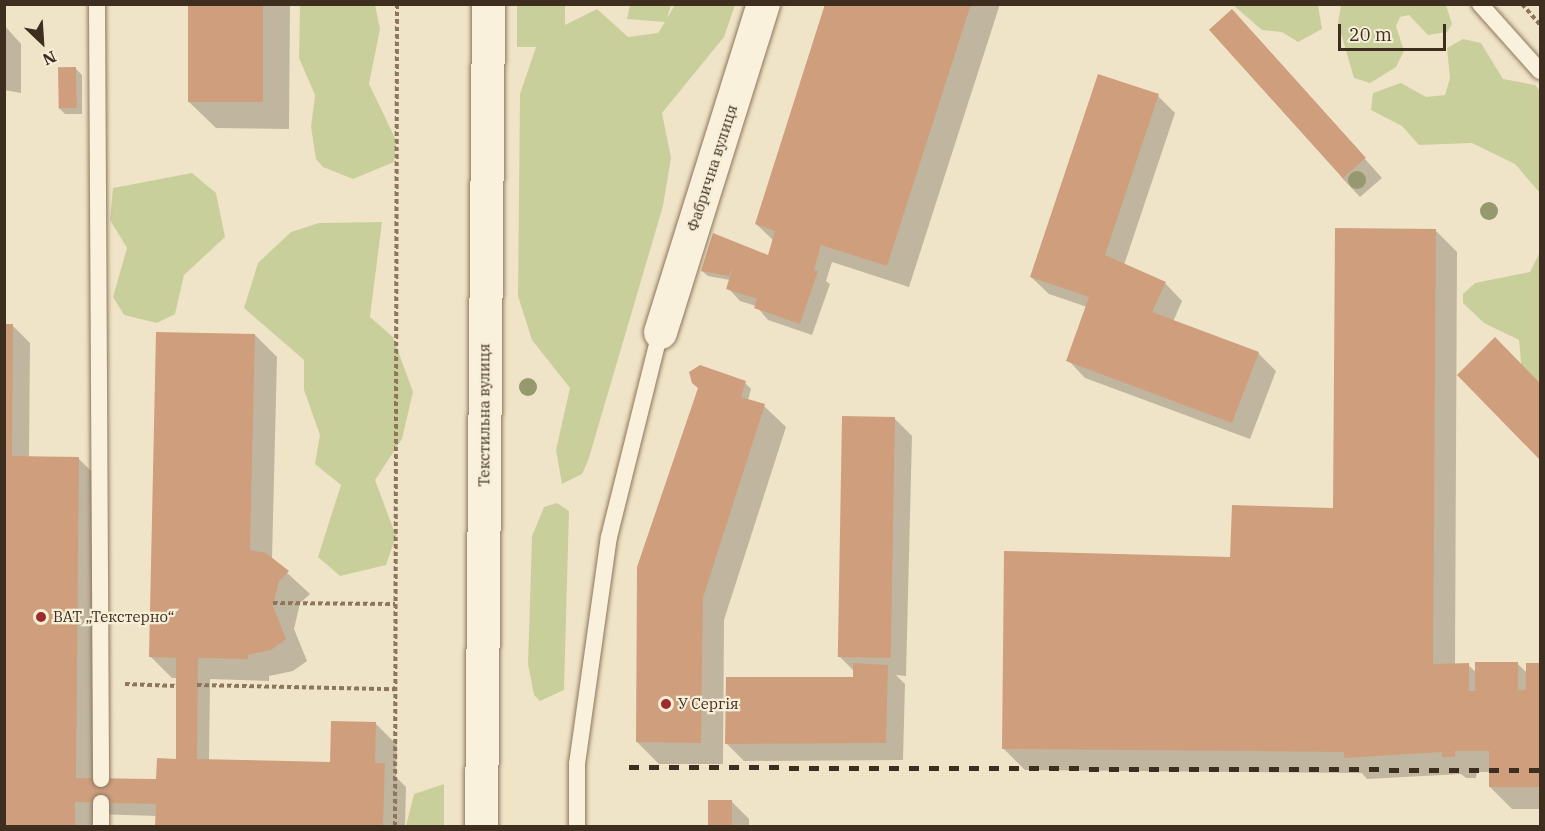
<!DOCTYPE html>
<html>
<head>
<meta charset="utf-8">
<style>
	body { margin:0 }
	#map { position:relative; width:1545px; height:831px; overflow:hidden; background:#f0e4c8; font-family:"IBM Plex Serif",serif }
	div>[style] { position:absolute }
	.green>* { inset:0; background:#c9cf9b }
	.shadow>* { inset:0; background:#0003 }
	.building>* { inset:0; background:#cf9f7d; transform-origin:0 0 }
	.path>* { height:4px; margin-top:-2px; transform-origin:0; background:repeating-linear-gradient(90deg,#8d765c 0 4.5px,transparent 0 7.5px) }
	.roads { filter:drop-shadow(0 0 2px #8d765c) drop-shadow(0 0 2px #8d765c) }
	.lane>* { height:16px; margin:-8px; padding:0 8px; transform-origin:8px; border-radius:8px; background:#faf1dc }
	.street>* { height:33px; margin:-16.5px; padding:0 16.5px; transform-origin:16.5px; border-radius:16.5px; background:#faf1dc }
	.secondary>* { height:33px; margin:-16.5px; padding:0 16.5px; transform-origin:16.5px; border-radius:16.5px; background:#faf1dc }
	.rail>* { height:4.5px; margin-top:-2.25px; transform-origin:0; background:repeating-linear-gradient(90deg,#3d2e20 0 10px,transparent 0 20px) }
	.trees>* { width:18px; height:18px; margin:-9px; border-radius:50%; background:#96986f }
	.dots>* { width:16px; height:16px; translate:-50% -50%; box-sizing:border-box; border:3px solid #f7eed8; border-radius:50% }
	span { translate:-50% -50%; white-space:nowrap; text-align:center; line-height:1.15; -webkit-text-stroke:4.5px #f7eed8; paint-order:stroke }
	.street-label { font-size:15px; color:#3d2e20 }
	.poi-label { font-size:15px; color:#3d2e20 }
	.left { translate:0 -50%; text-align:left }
	.frame { position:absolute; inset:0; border:6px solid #3d2e20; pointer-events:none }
	.north { position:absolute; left:12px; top:12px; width:60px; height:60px; -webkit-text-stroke:4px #f7eed8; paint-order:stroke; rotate:155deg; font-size:16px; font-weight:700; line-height:24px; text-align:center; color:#3d2e20 }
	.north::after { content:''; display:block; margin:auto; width:21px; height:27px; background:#3d2e20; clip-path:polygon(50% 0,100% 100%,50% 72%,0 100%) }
	.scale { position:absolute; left:1338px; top:24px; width:108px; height:27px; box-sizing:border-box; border:3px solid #3d2e20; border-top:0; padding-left:8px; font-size:18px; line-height:21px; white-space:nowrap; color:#3d2e20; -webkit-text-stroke:4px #f7eed8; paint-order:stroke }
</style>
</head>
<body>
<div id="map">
	<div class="green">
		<i style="clip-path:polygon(300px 5px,375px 5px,380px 29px,369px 84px,396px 140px,394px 162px,353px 179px,323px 167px,316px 159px,311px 127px,315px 95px,299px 58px)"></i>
		<i style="clip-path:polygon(517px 5px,565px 5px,565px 25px,597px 9px,628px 37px,658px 33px,665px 22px,627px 19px,630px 5px,671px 5px,667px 18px,675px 5px,735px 5px,724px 37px,662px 113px,671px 158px,663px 206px,588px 461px,582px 474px,562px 484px,556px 450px,570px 388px,532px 340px,518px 296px,520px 94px,536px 47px,517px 47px)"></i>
		<i style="clip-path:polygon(1233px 5px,1318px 5px,1322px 29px,1298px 42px,1282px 32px,1262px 30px)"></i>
		<i style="clip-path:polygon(1446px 5px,1452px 24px,1447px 32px,1428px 35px,1409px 15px,1400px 17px,1396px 26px,1404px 51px,1396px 67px,1370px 83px,1354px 78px,1338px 23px,1341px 5px)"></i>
		<i style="clip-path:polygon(1463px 39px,1481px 43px,1503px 79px,1535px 85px,1540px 91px,1540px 193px,1515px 164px,1472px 143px,1419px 145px,1402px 126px,1371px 110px,1373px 93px,1401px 83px,1426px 97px,1445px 95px,1450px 78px,1447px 48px)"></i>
		<i style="clip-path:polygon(192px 173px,216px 193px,225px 237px,184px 275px,175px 314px,157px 323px,124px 315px,113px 297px,127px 248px,110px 220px,113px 188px)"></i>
		<i style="clip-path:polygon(382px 222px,370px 317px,393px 337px,413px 392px,402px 439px,375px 480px,396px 536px,386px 565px,340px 576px,318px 557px,341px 485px,315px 464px,320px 435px,304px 390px,304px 360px,244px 308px,258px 263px,291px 232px,319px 223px)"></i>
		<i style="clip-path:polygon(1540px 252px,1540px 381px,1530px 390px,1523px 385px,1519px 340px,1484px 323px,1463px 303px,1463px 294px,1475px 283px,1530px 272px)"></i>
		<i style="clip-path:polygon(557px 503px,569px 511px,564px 690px,540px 701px,534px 695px,528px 664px,532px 536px,544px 507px)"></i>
		<i style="clip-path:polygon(444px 784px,444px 826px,406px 826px,414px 794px)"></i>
	</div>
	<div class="shadow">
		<i style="clip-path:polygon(189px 4px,290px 4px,289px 129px,216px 128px,188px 101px)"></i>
		<i style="clip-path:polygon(826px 4px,1000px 4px,909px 287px,832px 262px,826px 281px,830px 284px,812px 335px,768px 320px,756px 306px,740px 301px,728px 288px,730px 280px,708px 276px,702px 271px,714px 235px,769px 257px,774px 241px,756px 224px)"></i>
		<i style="clip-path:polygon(4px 25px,21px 44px,21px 93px,4px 90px)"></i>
		<i style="clip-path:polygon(1249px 29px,1382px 178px,1360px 197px,1343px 179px)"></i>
		<i style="clip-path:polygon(76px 69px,82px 75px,82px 114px,65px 114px,59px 108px)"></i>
		<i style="clip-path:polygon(1158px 96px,1175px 113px,1124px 265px,1165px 283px,1182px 301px,1173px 322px,1258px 353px,1276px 371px,1250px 439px,1085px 378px,1068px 360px,1087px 307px,1049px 294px,1031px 277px)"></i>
		<i style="clip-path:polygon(1435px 230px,1457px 252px,1455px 665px,1468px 665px,1477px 673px,1517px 663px,1528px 674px,1528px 665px,1540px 665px,1540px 809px,1512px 809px,1490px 787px,1490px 772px,1477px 772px,1476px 778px,1466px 778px,1461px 774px,1367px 779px,1362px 773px,1025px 770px,1003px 748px,1232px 559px,1335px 510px)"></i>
		<i style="clip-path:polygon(4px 325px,12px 325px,30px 343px,29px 458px,78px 458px,96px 476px,93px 780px,155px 781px,177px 760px,178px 678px,172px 678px,150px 656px,255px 335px,277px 357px,272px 559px,310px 594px,300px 603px,294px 629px,307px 661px,293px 671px,269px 676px,269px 681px,210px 679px,209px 761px,332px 764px,375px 723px,397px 745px,396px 777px,406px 787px,405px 826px,156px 826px,157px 816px,93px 814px,92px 826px,4px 826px)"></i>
		<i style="clip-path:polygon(1495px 339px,1540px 385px,1540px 458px,1459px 375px)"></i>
		<i style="clip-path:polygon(745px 383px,751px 389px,748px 400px,764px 406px,786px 427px,724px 620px,723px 764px,659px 764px,637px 742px,638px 567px)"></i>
		<i style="clip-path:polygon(894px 418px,912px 436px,906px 676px,896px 675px,905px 684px,903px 760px,744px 761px,727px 744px,855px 678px,855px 672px,839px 656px)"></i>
		<i style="clip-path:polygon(710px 802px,732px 802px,749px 819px,749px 826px,710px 826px)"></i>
	</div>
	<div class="building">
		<i style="left:188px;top:4px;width:75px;height:98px"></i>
		<i style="clip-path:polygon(825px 4px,971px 4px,887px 266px,821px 245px,814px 270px,818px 271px,800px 324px,754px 308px,757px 299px,726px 289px,733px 267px,729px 276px,701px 271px,713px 233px,768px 255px,775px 231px,755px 224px)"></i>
		<i style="left:1232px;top:9px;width:200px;height:31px;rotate:48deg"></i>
		<i style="left:76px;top:67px;width:41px;height:18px;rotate:89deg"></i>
		<i style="clip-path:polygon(1098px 74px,1159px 94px,1105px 255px,1166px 282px,1152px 312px,1259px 352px,1232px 423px,1066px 361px,1089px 297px,1030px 277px)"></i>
		<i style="clip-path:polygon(1335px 228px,1436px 229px,1433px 664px,1469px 663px,1469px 691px,1475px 691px,1475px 662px,1518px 662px,1518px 690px,1526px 690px,1526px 663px,1540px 663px,1540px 787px,1489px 787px,1489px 751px,1455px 751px,1455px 757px,1442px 757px,1442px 752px,1344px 758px,1344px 752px,1002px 749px,1004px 551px,1230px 557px,1232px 505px,1333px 508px)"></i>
		<i style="clip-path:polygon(4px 324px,13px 324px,12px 456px,79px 457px,76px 778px,156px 779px,157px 758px,176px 759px,176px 658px,149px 657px,156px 332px,255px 334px,250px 550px,266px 553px,289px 571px,279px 581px,273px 606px,286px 639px,271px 650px,248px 655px,248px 659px,198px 658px,197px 759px,330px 762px,331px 721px,376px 722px,375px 763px,385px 763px,383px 826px,155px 826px,156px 804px,75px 802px,75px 826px,4px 826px)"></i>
		<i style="clip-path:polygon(1495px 337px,1540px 383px,1540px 460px,1457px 375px)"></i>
		<i style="clip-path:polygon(700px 365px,746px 381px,741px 397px,765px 404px,703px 598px,701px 743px,636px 742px,637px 567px,698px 388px,692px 383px,689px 372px)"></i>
		<i style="left:842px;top:416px;width:53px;height:241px;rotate:1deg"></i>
		<i style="clip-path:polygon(853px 663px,888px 665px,886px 743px,725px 744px,726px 677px,853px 677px)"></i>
		<i style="left:708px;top:800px;width:24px;height:26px"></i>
	</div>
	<div class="path">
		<i style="left:1522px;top:4px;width:28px;rotate:49deg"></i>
		<i style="left:273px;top:603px;width:122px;rotate:0.5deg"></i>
		<i style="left:125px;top:684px;width:52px;rotate:2.2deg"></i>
		<i style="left:197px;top:685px;width:198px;rotate:1.2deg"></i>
		<i style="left:395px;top:826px;width:822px;rotate:-89.86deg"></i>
	</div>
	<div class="roads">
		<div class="lane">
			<i style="left:97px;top:4px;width:775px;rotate:89.7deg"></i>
			<i style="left:1480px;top:4px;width:90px;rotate:48.2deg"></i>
			<i style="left:101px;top:826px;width:23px;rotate:-90deg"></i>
			<i style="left:577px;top:826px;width:62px;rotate:-90deg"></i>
			<i style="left:577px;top:764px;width:229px;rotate:-82deg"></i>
			<i style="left:609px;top:537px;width:211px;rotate:-76deg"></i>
		</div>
		<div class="street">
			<i style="left:660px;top:332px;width:344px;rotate:-72.6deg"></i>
		</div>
		<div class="secondary">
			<i style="left:481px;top:826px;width:822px;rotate:-89.51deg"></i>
		</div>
	</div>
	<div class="rail">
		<i style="left:629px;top:767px;width:911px;rotate:0.19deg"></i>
	</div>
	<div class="trees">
		<i style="left:1357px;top:180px"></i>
		<i style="left:1489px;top:211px"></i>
		<i style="left:528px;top:387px"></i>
	</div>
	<div class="dots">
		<i style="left:41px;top:617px;background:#9e2a2b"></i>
		<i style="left:666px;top:704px;background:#9e2a2b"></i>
	</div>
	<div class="street-label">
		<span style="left:712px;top:168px;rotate:-72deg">Фабрична вулиця</span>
		<span style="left:484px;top:415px;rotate:-90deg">Текстильна вулиця</span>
	</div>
	<div class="poi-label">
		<span class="left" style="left:53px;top:617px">ВАТ „Текстерно“</span>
		<span class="left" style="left:678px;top:704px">У Сергія</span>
	</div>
	<div class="frame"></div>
	<div class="north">N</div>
	<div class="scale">20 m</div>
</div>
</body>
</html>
